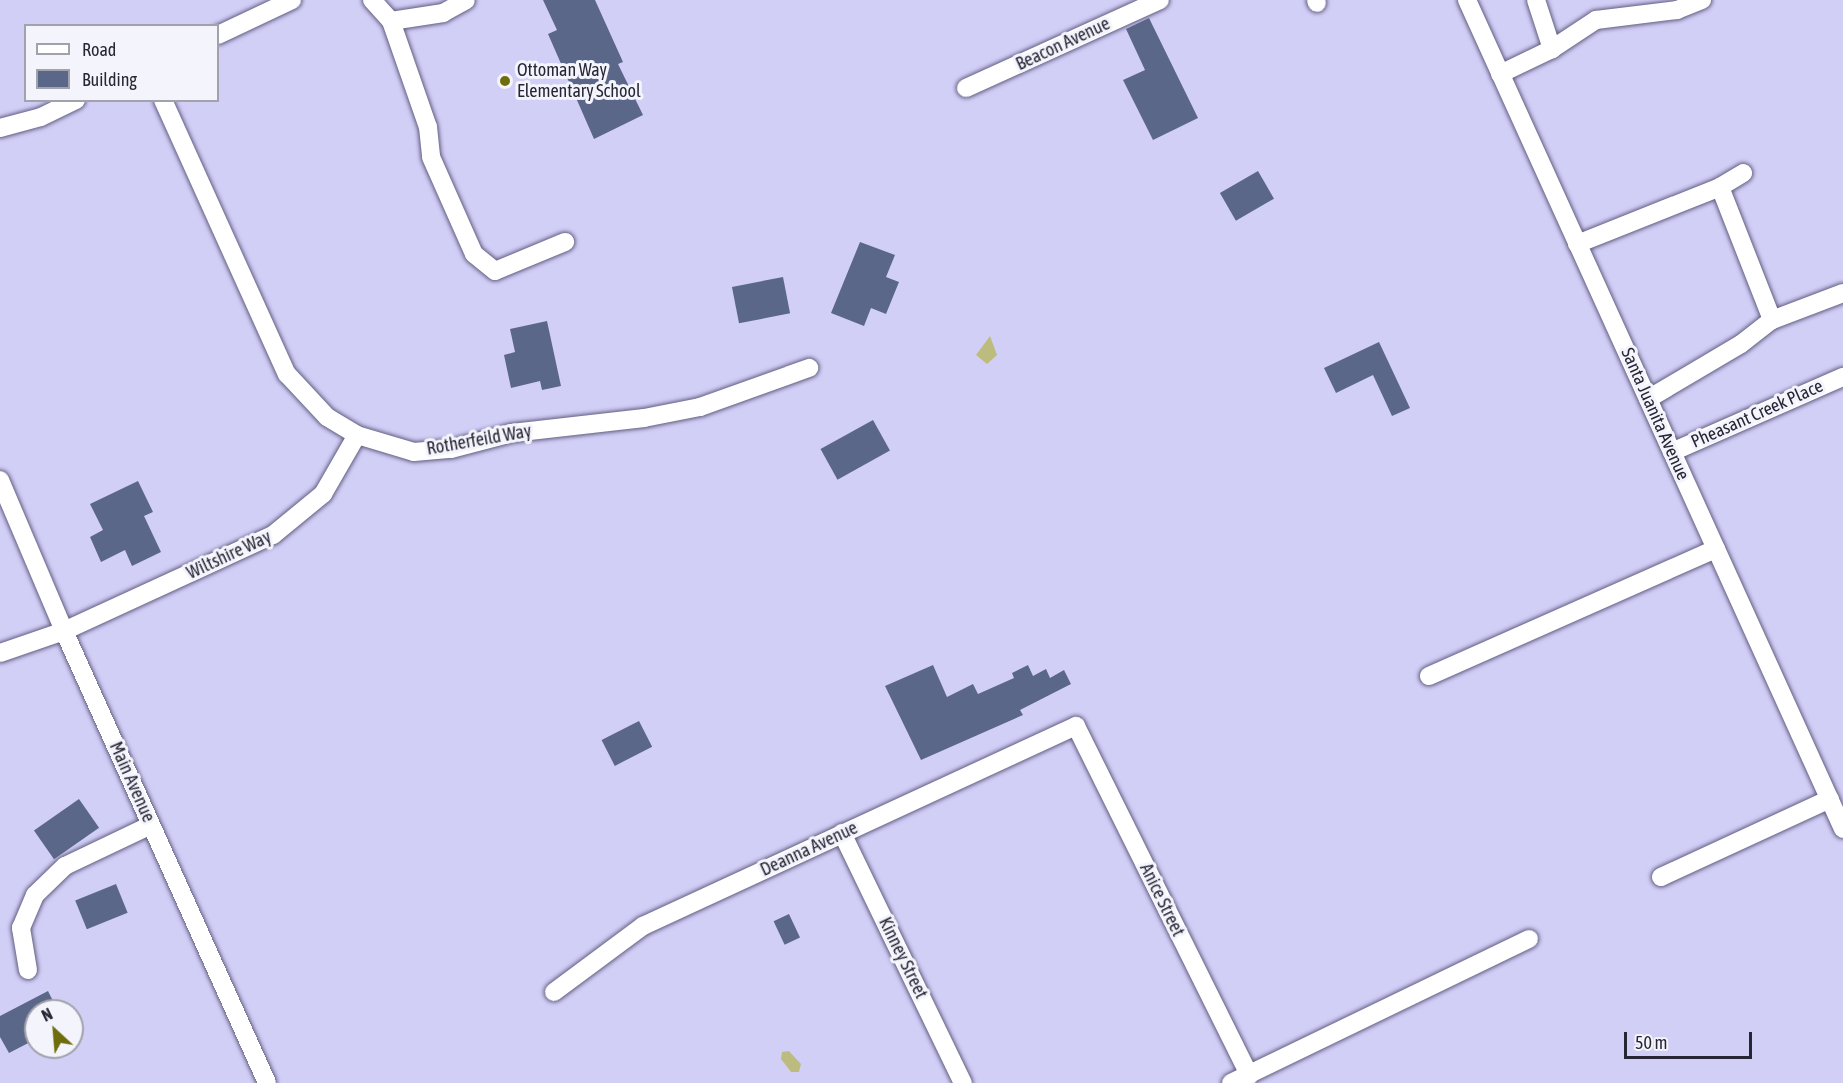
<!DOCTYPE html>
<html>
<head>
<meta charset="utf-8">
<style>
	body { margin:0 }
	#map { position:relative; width:1843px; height:1083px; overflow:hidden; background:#d2cff7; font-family:"Asap Condensed",sans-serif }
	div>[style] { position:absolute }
	.water>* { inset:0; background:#bcbc7e }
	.building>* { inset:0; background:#5a6788; transform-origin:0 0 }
	.roads { filter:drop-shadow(0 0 2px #615e81) drop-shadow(0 0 2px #615e81) }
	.minor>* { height:18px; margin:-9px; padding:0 9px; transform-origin:9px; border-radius:9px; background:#fff }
	.dots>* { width:16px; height:16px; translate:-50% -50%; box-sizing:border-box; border:3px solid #f4f4fc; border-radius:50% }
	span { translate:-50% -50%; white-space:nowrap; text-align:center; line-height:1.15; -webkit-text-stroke:6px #f4f4fc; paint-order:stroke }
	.street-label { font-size:18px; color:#272635 }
	.poi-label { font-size:18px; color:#272635 }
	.left { translate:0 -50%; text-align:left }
	.legend { position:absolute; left:24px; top:24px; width:195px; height:78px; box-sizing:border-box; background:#f4f4fc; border:2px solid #a2a2ac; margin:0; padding:8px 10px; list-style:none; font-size:18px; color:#272635 }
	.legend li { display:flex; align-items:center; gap:12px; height:30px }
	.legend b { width:30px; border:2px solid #a2a2ac }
	.north { position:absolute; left:24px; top:999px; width:60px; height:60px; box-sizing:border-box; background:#f4f4fc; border:2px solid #a2a2ac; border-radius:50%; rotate:334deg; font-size:16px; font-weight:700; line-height:24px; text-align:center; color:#272635 }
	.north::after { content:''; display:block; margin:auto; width:21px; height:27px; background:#6f6c0b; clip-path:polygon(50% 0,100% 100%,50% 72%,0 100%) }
	.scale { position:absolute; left:1624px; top:1032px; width:128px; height:27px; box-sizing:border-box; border:3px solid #272635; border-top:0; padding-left:8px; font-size:18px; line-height:21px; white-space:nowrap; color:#272635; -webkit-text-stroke:4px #f4f4fc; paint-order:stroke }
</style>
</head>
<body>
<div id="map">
	<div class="water">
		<i style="clip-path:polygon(990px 336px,997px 355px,987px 364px,976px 355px)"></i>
		<i style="clip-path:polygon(789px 1051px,801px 1064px,799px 1072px,791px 1072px,781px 1059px,782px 1052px)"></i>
	</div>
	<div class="building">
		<i style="clip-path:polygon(543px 0,595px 0,623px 62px,618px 64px,643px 115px,594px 139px,548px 34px,557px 30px)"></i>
		<i style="clip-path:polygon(1149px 18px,1198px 118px,1153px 140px,1123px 80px,1145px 70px,1126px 29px)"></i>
		<i style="left:1258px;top:171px;width:32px;height:44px;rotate:60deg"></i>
		<i style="clip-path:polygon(860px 242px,895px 255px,886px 277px,899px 282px,886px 314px,871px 308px,864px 326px,831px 313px)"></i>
		<i style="left:783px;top:277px;width:37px;height:52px;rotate:79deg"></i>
		<i style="clip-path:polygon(547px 321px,561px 386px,542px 390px,540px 381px,511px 388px,504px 355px,515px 352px,510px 329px)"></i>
		<i style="clip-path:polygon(1379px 342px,1410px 408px,1392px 416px,1373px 375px,1336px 393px,1324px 368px)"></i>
		<i style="left:873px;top:420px;width:35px;height:60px;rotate:61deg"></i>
		<i style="clip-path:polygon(138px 481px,153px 512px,144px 516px,161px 552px,132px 566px,125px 550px,101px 562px,90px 537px,103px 530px,90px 504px)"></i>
		<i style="clip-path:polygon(933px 665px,947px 697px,973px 684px,978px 694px,1014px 678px,1012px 673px,1028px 665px,1033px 676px,1046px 669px,1050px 678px,1064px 670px,1071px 684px,1020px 710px,1023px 715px,921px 760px,885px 686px)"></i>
		<i style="left:639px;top:721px;width:29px;height:42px;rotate:63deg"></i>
		<i style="left:79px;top:799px;width:35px;height:55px;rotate:55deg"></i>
		<i style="left:116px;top:884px;width:31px;height:44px;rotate:68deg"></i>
		<i style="left:789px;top:914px;width:26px;height:17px;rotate:65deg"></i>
		<i style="clip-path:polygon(48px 991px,58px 1011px,36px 1011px,36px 1039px,9px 1053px,0 1037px,0 1016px)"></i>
	</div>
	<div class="roads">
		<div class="minor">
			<i style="left:372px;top:0;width:28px;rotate:48deg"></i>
			<i style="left:391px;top:21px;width:112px;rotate:70.8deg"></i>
			<i style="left:428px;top:127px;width:30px;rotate:84deg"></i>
			<i style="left:431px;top:157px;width:106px;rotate:66.1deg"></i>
			<i style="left:474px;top:254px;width:27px;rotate:39deg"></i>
			<i style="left:495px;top:271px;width:76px;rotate:-22.5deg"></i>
			<i style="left:1316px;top:0;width:3px;rotate:72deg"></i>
			<i style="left:1467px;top:0;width:910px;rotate:65.6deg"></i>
			<i style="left:1536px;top:0;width:52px;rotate:71.9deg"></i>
			<i style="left:391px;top:21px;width:53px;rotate:-8.7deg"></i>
			<i style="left:443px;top:13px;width:26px;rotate:-29deg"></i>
			<i style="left:218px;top:35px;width:82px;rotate:-25.3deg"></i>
			<i style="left:1500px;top:74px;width:58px;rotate:-25.7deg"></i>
			<i style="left:1552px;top:49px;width:53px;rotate:-33.4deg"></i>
			<i style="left:1596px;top:20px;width:82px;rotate:-7deg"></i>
			<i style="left:1677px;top:10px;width:27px;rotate:-22deg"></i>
			<i style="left:966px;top:88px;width:213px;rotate:-24.4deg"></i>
			<i style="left:163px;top:100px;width:301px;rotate:65.7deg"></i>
			<i style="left:287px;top:374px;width:59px;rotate:47.1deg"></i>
			<i style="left:327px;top:417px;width:35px;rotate:31deg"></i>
			<i style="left:357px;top:435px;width:59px;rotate:16.6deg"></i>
			<i style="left:414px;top:452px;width:37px;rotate:-5deg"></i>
			<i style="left:451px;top:449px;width:63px;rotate:-14.7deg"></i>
			<i style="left:512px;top:433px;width:133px;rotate:-6.5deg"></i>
			<i style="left:644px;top:418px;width:57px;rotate:-11.1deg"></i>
			<i style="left:700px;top:407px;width:116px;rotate:-19.7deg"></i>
			<i style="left:0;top:128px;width:42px;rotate:-15deg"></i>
			<i style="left:41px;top:117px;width:39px;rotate:-26deg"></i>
			<i style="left:1720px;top:187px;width:143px;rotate:68.6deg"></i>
			<i style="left:1577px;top:244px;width:154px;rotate:-21.7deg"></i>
			<i style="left:1720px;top:187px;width:27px;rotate:-31deg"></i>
			<i style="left:1648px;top:399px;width:108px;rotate:-30.6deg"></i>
			<i style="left:1741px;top:344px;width:39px;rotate:-38deg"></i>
			<i style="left:1772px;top:320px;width:76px;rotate:-20.8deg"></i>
			<i style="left:1672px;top:452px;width:187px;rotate:-23.7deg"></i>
			<i style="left:0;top:480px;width:164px;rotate:67deg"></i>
			<i style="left:64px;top:631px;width:495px;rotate:65.8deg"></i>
			<i style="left:0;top:653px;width:68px;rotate:-19deg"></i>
			<i style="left:64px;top:631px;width:230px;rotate:-24.7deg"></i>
			<i style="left:273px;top:535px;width:65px;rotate:-39.4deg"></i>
			<i style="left:323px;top:494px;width:68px;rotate:-60deg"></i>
			<i style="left:1429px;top:676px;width:314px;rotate:-23.9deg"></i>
			<i style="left:842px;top:833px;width:278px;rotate:64.2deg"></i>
			<i style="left:1661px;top:877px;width:186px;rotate:-24.8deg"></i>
			<i style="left:28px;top:970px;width:43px;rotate:-99.5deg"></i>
			<i style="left:21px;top:928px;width:36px;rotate:-67deg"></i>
			<i style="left:35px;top:895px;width:42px;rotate:-44deg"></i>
			<i style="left:65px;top:866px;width:95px;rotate:-25.5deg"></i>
			<i style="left:554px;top:992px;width:111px;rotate:-36.6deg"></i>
			<i style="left:643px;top:926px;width:477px;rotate:-24.8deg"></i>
			<i style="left:1076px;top:726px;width:390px;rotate:63.6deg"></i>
			<i style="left:1231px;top:1083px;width:331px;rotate:-25.8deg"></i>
		</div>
	</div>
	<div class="dots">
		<i style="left:505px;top:81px;background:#6f6c0b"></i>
	</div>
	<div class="street-label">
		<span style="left:1063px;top:44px;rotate:-25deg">Beacon Avenue</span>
		<span style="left:1655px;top:414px;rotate:66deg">Santa Juanita Avenue</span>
		<span style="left:1757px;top:414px;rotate:-24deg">Pheasant Creek Place</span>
		<span style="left:479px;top:440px;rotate:-10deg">Rotherfeild Way</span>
		<span style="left:229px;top:555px;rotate:-25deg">Wiltshire Way</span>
		<span style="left:132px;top:782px;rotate:66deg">Main Avenue</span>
		<span style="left:809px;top:849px;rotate:-25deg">Deanna Avenue</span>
		<span style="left:1162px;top:900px;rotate:64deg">Anice Street</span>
		<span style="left:903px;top:958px;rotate:64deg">Kinney Street</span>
	</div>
	<div class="poi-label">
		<span class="left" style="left:517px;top:81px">Ottoman Way<br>Elementary School</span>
	</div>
	<ul class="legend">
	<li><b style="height:8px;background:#fff"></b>Road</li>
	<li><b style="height:16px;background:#5a6788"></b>Building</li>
	</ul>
	<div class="north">N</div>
	<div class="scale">50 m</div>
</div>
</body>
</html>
